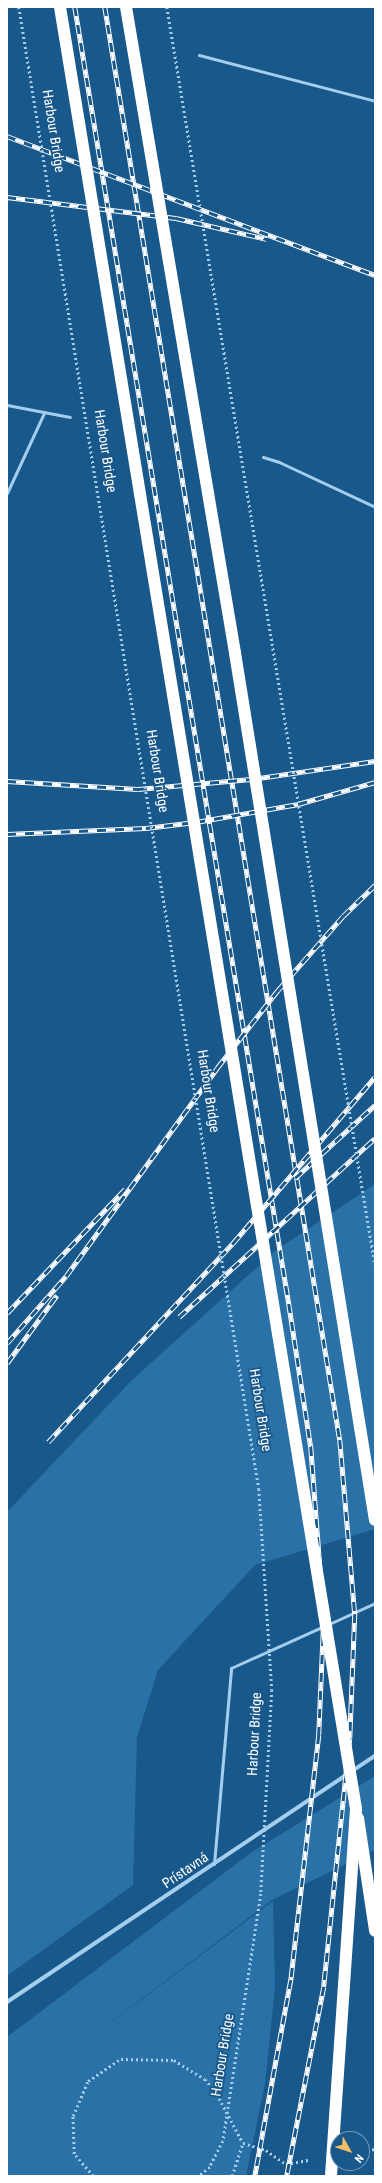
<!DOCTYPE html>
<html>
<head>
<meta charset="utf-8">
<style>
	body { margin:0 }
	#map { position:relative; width:382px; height:2183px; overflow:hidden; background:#19588b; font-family:"Roboto Condensed",sans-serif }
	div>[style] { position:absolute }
	.green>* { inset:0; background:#2971a7 }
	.path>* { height:2.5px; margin-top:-1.25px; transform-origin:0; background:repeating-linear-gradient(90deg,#a4ceee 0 2px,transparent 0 5px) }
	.service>* { height:3px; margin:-1.5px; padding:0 1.5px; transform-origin:1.5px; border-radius:1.5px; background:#a4ceee }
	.minor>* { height:4px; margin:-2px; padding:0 2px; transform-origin:2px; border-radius:2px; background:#a4ceee }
	.motorway>* { height:12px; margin:-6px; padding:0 6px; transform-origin:6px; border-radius:6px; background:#fff }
	.rail>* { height:4.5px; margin-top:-2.25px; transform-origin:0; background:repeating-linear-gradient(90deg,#19588b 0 9px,#fff 0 18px); box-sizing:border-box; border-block:1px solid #fff }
	.path-bridge>* { height:2.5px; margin-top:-1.25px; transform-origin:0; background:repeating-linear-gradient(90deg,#a4ceee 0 2px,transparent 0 5px) }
	.motorway-bridge>* { height:12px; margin:-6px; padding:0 6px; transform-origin:6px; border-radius:6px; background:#fff }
	span { translate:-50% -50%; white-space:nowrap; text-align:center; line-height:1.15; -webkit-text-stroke:3.5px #19588b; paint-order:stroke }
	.street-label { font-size:14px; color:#fff }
	.frame { position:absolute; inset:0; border:8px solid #fff; pointer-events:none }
	.north { position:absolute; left:330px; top:2131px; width:40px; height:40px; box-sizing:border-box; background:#19588b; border:1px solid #759bb9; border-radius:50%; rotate:129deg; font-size:11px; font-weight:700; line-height:16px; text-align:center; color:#fff }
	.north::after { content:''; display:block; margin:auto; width:14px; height:18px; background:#ffbe61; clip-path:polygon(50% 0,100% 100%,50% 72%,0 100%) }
</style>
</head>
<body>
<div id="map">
	<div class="green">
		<i style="clip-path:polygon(375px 1184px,375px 1529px,255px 1565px,158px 1670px,137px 1737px,133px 1885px,7px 1976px,7px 1512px,131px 1381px,275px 1251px)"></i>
		<i style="clip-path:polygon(375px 1776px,375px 1850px,272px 1900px,73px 2051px,273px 1901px,275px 1988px,265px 2084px,246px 2176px,7px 2176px,7px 2037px,252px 1852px)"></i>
	</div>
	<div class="path">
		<i style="left:362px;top:2151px;width:13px;rotate:-9deg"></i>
		<i style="left:93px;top:2176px;width:29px;rotate:-131deg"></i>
		<i style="left:74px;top:2154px;width:38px;rotate:-92deg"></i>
		<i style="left:73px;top:2116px;width:38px;rotate:-67deg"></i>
		<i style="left:88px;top:2081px;width:40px;rotate:-34deg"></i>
		<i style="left:121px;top:2059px;width:53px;rotate:1.1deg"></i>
		<i style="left:174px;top:2060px;width:36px;rotate:32deg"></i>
		<i style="left:205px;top:2079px;width:19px;rotate:51deg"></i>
		<i style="left:217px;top:2094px;width:55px;rotate:62deg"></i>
		<i style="left:243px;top:2143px;width:24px;rotate:17deg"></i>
		<i style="left:266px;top:2150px;width:24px;rotate:35deg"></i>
		<i style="left:286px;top:2164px;width:23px;rotate:-10deg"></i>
		<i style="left:232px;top:2176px;width:35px;rotate:-72deg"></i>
	</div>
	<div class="service">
		<i style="left:199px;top:55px;width:182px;rotate:14.6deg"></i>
		<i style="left:7px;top:405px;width:64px;rotate:10.8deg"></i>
		<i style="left:263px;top:457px;width:17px;rotate:17deg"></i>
		<i style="left:279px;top:462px;width:106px;rotate:25.1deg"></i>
		<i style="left:7px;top:493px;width:88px;rotate:-65.2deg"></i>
		<i style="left:329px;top:1624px;width:51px;rotate:-24.5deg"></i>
		<i style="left:214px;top:1864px;width:197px;rotate:-85deg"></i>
		<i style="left:231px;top:1668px;width:100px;rotate:-24.3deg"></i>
	</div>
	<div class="minor">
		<i style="left:7px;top:2002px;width:443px;rotate:-33.8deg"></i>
	</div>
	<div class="motorway">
		<i style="left:358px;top:1818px;width:114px;rotate:81.4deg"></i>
	</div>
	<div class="rail">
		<i style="left:75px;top:7px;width:1315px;rotate:80.63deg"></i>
		<i style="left:289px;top:1304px;width:145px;rotate:81.3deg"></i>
		<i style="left:311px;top:1447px;width:172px;rotate:85.7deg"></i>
		<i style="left:324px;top:1619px;width:116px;rotate:92.5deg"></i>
		<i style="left:319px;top:1735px;width:247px;rotate:96.5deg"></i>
		<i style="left:291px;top:1980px;width:199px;rotate:100.4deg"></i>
		<i style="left:105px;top:7px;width:1452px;rotate:80.69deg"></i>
		<i style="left:340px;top:1440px;width:175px;rotate:85.1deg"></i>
		<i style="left:355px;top:1614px;width:124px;rotate:92.3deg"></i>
		<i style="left:350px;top:1738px;width:250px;rotate:96deg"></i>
		<i style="left:324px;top:1987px;width:193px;rotate:101.1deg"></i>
		<i style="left:7px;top:136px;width:393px;rotate:20.7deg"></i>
		<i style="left:7px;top:197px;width:170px;rotate:7.1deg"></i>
		<i style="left:176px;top:218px;width:93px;rotate:13deg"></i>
		<i style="left:7px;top:781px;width:131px;rotate:3.5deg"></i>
		<i style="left:138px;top:789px;width:114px;rotate:-5deg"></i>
		<i style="left:252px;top:779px;width:124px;rotate:-8.3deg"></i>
		<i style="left:7px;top:834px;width:139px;rotate:-2.5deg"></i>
		<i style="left:146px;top:828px;width:50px;rotate:-6.8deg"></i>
		<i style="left:196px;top:822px;width:104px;rotate:-10deg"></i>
		<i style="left:298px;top:804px;width:80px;rotate:-15.9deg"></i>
		<i style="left:295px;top:1178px;width:108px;rotate:-42.4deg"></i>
		<i style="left:7px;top:1313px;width:171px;rotate:-46.4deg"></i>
		<i style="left:179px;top:1317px;width:265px;rotate:-42.4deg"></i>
		<i style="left:7px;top:1343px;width:89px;rotate:-48.6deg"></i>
		<i style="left:66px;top:1276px;width:257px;rotate:-54deg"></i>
		<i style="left:217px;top:1068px;width:99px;rotate:-52deg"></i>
		<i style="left:278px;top:990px;width:98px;rotate:-48.7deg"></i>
		<i style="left:343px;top:916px;width:45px;rotate:-44.1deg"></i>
		<i style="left:7px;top:1363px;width:84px;rotate:-53.7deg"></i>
		<i style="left:48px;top:1442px;width:272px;rotate:-47.1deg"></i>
		<i style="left:233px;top:1243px;width:218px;rotate:-49.5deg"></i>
	</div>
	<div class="path-bridge">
		<i style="left:19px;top:7px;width:1501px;rotate:80.8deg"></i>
		<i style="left:259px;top:1489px;width:201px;rotate:86.3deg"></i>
		<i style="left:272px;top:1690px;width:204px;rotate:93.1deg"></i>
		<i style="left:261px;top:1894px;width:250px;rotate:98.7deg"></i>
		<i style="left:223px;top:2141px;width:29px;rotate:117deg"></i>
		<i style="left:210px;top:2167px;width:14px;rotate:141deg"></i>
		<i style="left:167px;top:7px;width:1275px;rotate:80.61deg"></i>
	</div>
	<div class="motorway-bridge">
		<i style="left:60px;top:7px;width:1826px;rotate:80.67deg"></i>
		<i style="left:356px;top:1809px;width:368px;rotate:93.9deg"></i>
		<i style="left:126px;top:7px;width:655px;rotate:80.42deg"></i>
		<i style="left:235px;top:653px;width:878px;rotate:80.83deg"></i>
	</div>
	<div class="street-label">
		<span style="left:54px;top:131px;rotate:81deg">Harbour Bridge</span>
		<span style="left:106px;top:451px;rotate:81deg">Harbour Bridge</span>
		<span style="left:158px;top:771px;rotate:81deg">Harbour Bridge</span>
		<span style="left:209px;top:1091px;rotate:81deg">Harbour Bridge</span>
		<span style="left:261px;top:1410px;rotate:81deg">Harbour Bridge</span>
		<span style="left:254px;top:1734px;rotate:-87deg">Harbour Bridge</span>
		<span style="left:185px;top:1870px;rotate:-34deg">Prístavná</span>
		<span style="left:222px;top:2055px;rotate:-81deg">Harbour Bridge</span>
	</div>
	<div class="frame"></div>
	<div class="north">N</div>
</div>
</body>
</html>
